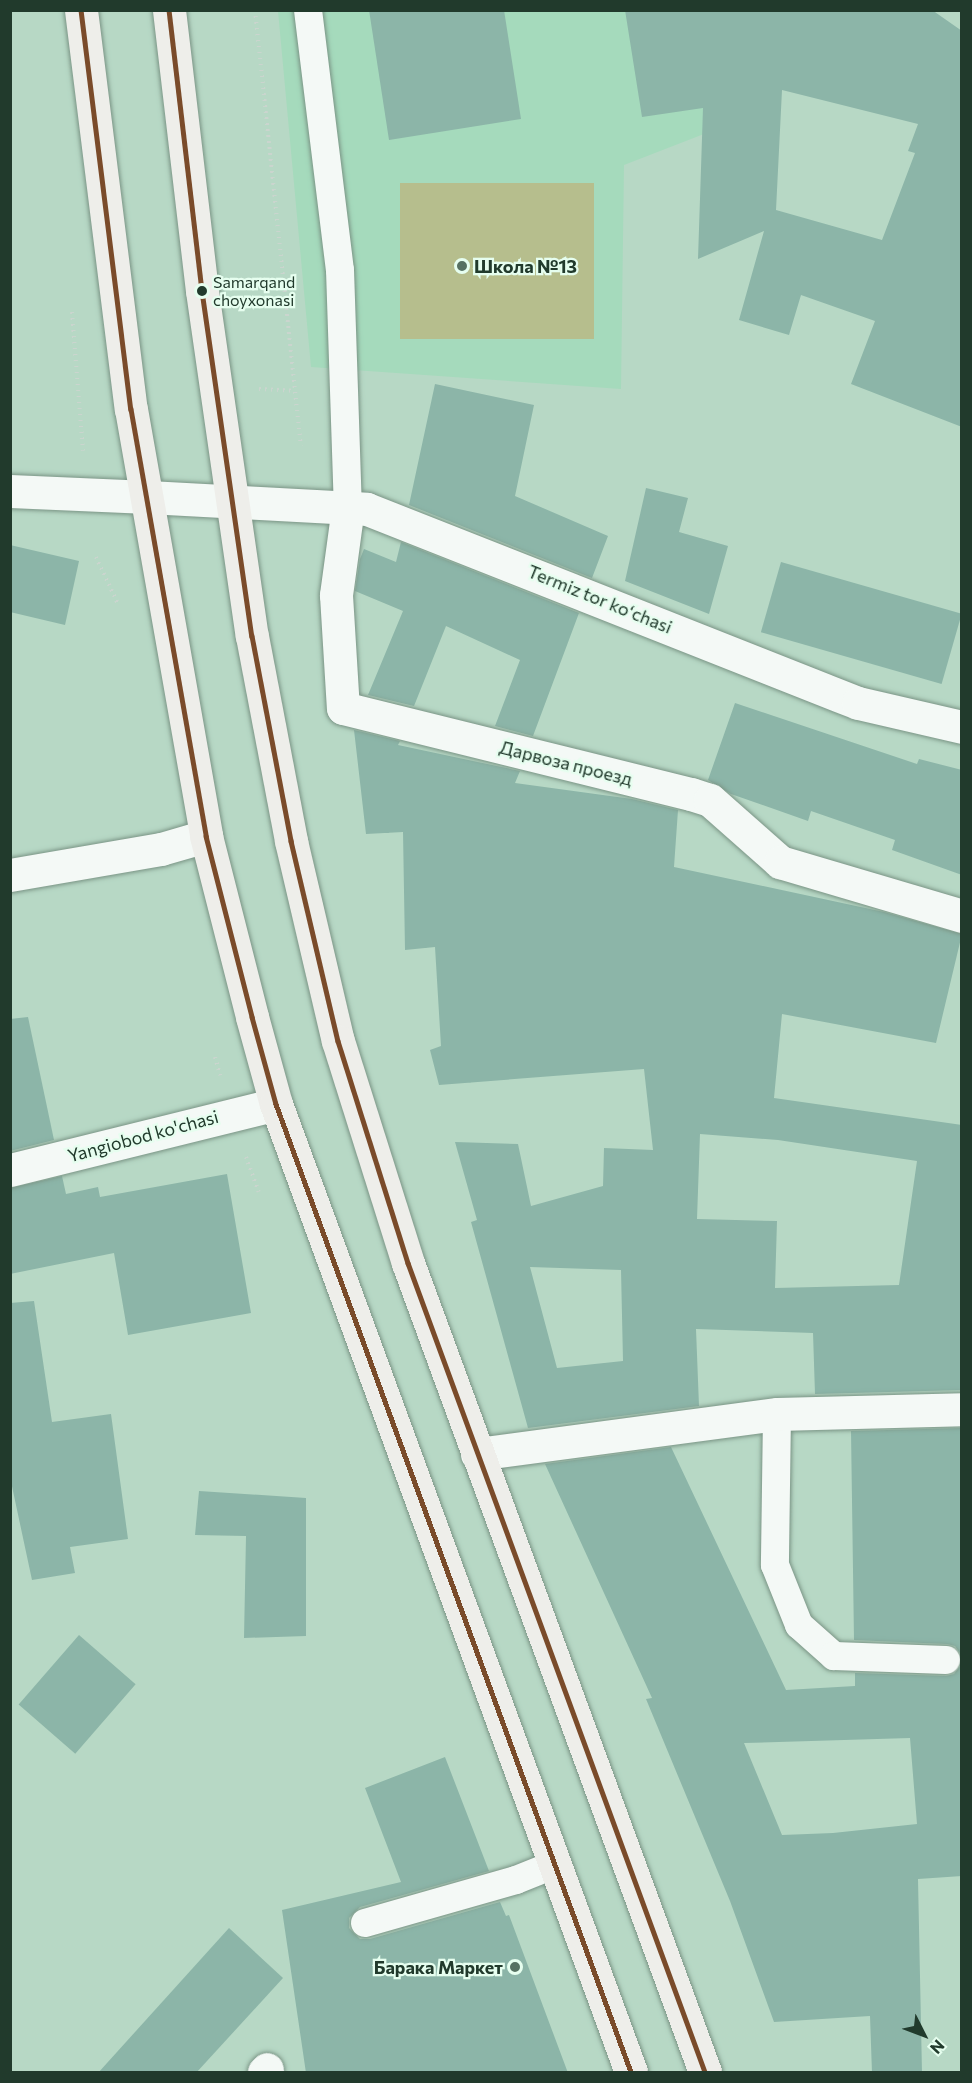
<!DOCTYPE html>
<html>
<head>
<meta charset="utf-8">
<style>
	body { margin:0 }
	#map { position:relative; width:972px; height:2083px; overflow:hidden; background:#b7d8c5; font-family:Commissioner,sans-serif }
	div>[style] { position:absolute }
	.built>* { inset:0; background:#a5dabc }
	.green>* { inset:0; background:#b6be8d; transform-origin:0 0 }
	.building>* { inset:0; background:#8cb5a8; transform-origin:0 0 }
	.path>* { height:4px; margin-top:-2px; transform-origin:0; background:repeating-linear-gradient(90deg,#cad5ce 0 1.5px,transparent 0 6px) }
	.roads { filter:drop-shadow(0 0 2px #7a9485) drop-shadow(0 0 2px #7a9485) }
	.service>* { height:28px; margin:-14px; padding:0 14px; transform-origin:14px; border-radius:14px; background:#f4f9f6 }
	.minor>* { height:33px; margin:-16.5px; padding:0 16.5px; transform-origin:16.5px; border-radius:16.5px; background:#f4f9f6 }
	.tertiary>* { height:33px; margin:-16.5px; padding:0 16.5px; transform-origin:16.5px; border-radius:16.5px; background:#f4f9f6 }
	.secondary>* { height:33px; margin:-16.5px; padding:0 16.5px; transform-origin:16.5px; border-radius:16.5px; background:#eeeeea }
	.bus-1>* { height:4.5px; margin:-2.25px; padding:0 2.25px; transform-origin:2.25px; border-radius:2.25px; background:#7a4b2a }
	.dots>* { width:16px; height:16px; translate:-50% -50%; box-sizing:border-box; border:3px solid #e6feef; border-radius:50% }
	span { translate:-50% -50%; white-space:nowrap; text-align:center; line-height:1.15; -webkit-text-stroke:4.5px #e6feef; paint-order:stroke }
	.bus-label { font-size:16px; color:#213a2c }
	.left { translate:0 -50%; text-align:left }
	.poi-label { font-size:18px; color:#213a2c; font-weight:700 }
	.right { translate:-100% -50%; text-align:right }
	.street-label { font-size:18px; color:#213a2c }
	.frame { position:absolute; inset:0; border:12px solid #213a2c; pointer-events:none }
	.north { position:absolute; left:894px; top:2005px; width:60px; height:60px; -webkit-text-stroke:4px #e6feef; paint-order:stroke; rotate:132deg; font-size:16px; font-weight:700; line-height:24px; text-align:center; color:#213a2c }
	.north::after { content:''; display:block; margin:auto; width:21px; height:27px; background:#213a2c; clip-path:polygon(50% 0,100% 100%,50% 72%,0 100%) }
</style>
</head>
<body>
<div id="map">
	<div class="built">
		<i style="clip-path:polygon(278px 11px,740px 11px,758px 113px,624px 165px,621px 389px,311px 367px)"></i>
	</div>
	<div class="green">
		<i style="left:594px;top:183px;width:156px;height:194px;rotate:90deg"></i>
	</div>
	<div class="building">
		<i style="clip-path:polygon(369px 10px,504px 10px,521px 119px,389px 140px)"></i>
		<i style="clip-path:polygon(evenodd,625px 10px,932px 10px,962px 31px,962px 427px,851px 384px,875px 321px,801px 295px,789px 335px,739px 320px,764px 231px,698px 259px,703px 108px,642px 117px,625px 10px,782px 90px,918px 124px,908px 151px,915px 153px,882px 240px,776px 210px,782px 90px)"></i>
		<i style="clip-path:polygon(435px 384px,534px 405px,515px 496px,608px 536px,592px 578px,409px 505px)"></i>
		<i style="clip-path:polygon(646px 488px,688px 498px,679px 532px,728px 546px,709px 614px,625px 581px)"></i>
		<i style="clip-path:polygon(401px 542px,579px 613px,533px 736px,495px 726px,520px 660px,446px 626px,414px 706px,368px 695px,403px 611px,355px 591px,360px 559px,364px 549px,396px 562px)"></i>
		<i style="clip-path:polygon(10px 545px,79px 561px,65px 625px,10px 612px)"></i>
		<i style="left:781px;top:562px;width:188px;height:73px;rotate:16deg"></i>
		<i style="clip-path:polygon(735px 703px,917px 764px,919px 759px,962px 770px,962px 875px,892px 850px,895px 840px,811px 811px,808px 821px,731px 794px,708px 780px)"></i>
		<i style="clip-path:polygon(evenodd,354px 730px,400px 741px,398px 745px,520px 771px,515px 783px,632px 799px,678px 810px,674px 867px,884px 912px,962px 934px,936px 1043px,782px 1014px,774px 1098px,962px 1125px,962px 1390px,815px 1394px,813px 1333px,696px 1329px,699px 1406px,528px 1428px,471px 1222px,477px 1220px,455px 1142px,518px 1144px,531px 1206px,603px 1186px,604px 1148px,653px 1150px,644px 1069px,439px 1085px,430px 1050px,441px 1046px,435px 947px,405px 950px,403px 832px,366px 834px,354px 730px,700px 1134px,778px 1140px,917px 1161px,899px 1285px,775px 1288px,777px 1221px,697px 1219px,700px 1134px,354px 730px,530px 1267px,621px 1270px,623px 1361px,557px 1368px,530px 1267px)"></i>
		<i style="clip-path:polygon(28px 1017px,54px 1140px,10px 1151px,10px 1019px)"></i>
		<i style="clip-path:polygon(227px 1174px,251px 1313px,128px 1335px,114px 1253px,10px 1274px,10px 1188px,62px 1176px,66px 1194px,98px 1187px,100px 1197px)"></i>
		<i style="clip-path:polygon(34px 1301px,52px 1422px,111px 1414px,128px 1539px,70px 1547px,75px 1573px,32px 1580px,10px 1477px,10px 1303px)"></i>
		<i style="clip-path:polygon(962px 1428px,962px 1656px,955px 1646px,947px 1644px,854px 1640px,851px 1431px)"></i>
		<i style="clip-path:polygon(evenodd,671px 1447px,786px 1690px,855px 1686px,855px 1673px,946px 1676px,954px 1674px,962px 1664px,962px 1876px,918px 1879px,922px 2073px,872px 2073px,870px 2016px,774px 2022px,730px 1901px,646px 1699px,652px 1698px,545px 1464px,671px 1447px,910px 1738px,917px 1824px,833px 1833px,782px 1835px,744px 1743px,910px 1738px)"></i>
		<i style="clip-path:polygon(199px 1491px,306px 1498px,306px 1636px,244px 1638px,246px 1536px,195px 1535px)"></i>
		<i style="left:79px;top:1635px;width:75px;height:92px;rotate:41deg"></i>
		<i style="clip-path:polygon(445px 1757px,489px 1871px,360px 1907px,349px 1918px,349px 1928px,360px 1939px,370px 1939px,500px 1902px,506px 1916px,509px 1915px,568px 2073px,306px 2073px,282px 1910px,401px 1882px,365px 1788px)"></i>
		<i style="clip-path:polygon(229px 1928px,283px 1978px,196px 2073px,98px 2073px)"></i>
	</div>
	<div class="path">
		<i style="left:255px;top:10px;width:438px;rotate:84deg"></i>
		<i style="left:72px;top:312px;width:139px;rotate:85.5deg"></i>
		<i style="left:259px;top:389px;width:35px;rotate:3deg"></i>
		<i style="left:96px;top:557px;width:52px;rotate:64.9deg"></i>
		<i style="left:215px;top:1057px;width:19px;rotate:74deg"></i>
		<i style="left:246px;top:1157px;width:37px;rotate:70deg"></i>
	</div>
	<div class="roads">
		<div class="service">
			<i style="left:308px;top:10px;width:262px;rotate:83deg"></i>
			<i style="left:340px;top:270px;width:237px;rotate:88.1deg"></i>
			<i style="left:777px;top:1414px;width:151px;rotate:90.8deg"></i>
			<i style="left:775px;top:1565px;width:65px;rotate:68.2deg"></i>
			<i style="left:799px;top:1625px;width:47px;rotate:41.5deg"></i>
			<i style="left:834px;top:1656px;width:112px;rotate:2deg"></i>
			<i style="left:365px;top:1923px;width:157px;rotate:-15.9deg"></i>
			<i style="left:516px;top:1880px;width:43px;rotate:-21.8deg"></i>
		</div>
		<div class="minor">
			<i style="left:10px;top:491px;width:138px;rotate:2.5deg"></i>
			<i style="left:348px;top:507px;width:89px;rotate:97.8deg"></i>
			<i style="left:336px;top:595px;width:113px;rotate:86.5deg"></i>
			<i style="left:343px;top:708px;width:358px;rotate:13.9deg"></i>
			<i style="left:691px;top:794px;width:20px;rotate:18deg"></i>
			<i style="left:710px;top:800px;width:94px;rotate:41.5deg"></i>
			<i style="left:780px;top:862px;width:190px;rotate:16.5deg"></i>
			<i style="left:10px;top:875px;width:153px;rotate:-9.8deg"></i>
			<i style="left:161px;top:849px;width:47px;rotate:-16.1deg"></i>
			<i style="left:477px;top:1454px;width:303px;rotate:-7.6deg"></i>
			<i style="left:777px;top:1414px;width:185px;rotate:-1.5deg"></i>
			<i style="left:264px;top:2072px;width:4px;rotate:-45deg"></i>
		</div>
		<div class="tertiary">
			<i style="left:148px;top:497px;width:219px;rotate:3.1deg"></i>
			<i style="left:367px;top:509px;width:528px;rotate:21.56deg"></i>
			<i style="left:858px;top:703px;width:107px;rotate:13deg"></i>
			<i style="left:10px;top:1170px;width:274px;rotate:-13.9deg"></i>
		</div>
		<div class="secondary">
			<i style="left:81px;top:10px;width:402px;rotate:82.9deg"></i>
			<i style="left:131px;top:409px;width:434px;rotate:80deg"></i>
			<i style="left:206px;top:836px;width:187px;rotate:75.7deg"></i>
			<i style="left:252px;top:1017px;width:90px;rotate:74.6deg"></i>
			<i style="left:276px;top:1104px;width:1031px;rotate:69.86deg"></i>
			<i style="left:169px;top:10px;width:283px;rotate:83.3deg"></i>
			<i style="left:202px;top:291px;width:349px;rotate:81.8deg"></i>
			<i style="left:252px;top:636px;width:209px;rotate:79.2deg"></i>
			<i style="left:291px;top:841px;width:205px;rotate:76.8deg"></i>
			<i style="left:338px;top:1041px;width:233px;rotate:72.5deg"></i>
			<i style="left:408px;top:1263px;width:862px;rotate:69.84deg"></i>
		</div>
	</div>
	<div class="bus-1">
		<i style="left:81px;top:10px;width:402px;rotate:82.9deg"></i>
		<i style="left:131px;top:409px;width:434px;rotate:80deg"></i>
		<i style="left:206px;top:836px;width:187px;rotate:75.7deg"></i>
		<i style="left:252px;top:1017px;width:90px;rotate:74.6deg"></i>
		<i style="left:276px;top:1104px;width:1031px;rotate:69.86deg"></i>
		<i style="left:169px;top:10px;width:283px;rotate:83.3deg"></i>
		<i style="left:202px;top:291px;width:349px;rotate:81.8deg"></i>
		<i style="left:252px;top:636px;width:209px;rotate:79.2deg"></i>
		<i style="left:291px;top:841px;width:205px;rotate:76.8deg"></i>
		<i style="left:338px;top:1041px;width:233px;rotate:72.5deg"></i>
		<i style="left:408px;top:1263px;width:862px;rotate:69.84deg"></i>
	</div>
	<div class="dots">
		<i style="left:462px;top:266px;background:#567162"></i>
		<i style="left:202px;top:291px;background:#213a2c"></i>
		<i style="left:515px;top:1967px;background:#567162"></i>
	</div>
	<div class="bus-label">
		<span class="left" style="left:213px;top:291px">Samarqand<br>choyxonasi</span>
	</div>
	<div class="poi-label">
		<span class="left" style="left:474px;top:266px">Школа №13</span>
		<span class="right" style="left:503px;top:1967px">Барака Маркет</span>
	</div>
	<div class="street-label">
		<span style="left:600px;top:599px;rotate:22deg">Termiz tor koʻchasi</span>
		<span style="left:566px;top:763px;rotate:14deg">Дарвоза проезд</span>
		<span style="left:143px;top:1136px;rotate:-15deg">Yangiobod ko'chasi</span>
	</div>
	<div class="frame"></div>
	<div class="north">N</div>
</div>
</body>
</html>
